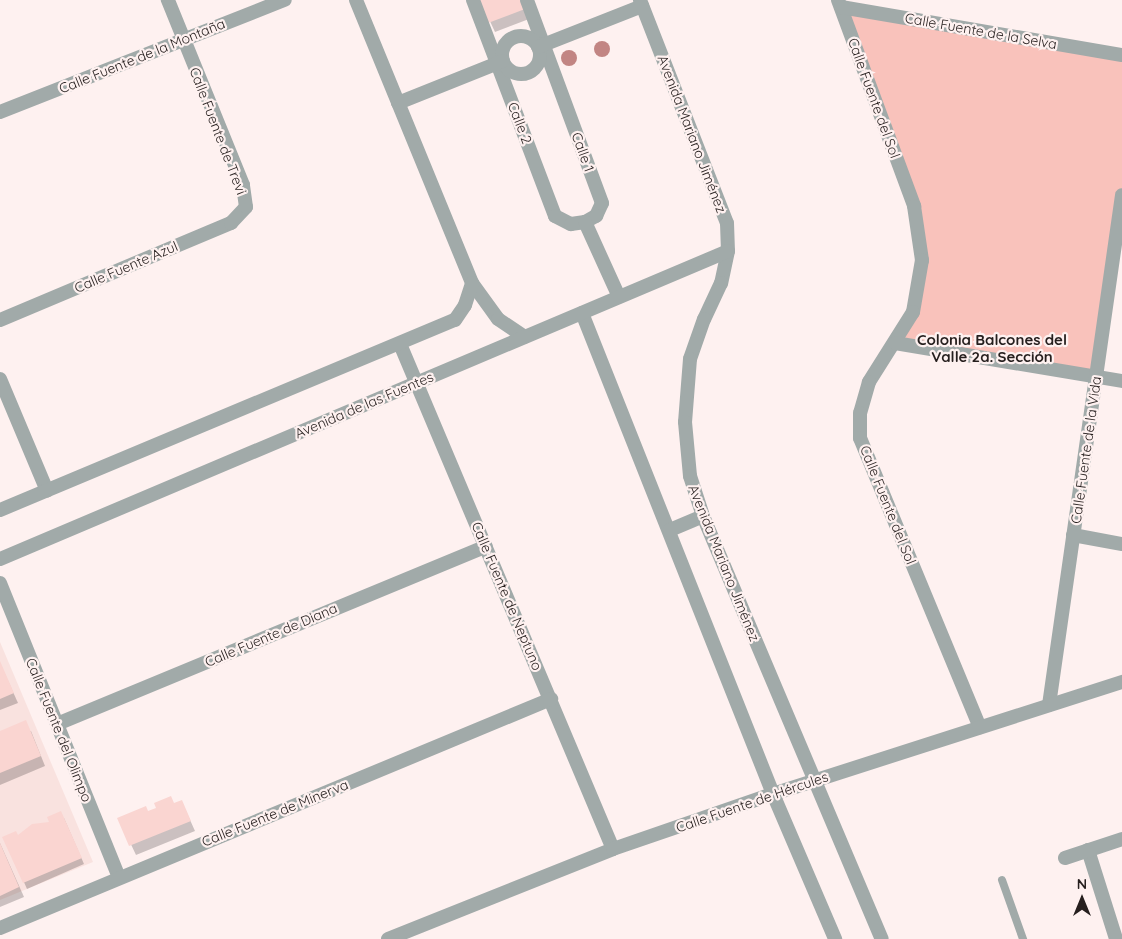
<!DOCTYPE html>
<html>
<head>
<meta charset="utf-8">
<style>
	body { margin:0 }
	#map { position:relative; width:1122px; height:939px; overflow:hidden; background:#fef1f0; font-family:Quicksand,sans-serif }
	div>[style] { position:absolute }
	.built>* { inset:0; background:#f9e2df }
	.green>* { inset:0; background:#f9c2bb }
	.shadow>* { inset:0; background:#0003 }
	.building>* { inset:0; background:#fad5d1 }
	.service>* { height:8px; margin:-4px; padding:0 4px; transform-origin:4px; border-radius:4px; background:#a1aaa9 }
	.minor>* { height:14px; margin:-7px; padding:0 7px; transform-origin:7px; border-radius:7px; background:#a1aaa9 }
	.minor>.ring { margin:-7px; padding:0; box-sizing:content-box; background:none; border:14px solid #a1aaa9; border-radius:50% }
	.tertiary>* { height:14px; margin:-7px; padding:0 7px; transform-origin:7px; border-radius:7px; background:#a1aaa9 }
	.trees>* { width:16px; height:16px; margin:-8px; border-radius:50%; background:#c28583 }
	span { translate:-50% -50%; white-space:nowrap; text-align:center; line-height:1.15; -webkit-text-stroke:4.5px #fef1f0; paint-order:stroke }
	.street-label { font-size:14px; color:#261f1e }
	.neighbourhood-label { font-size:15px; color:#261f1e; font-weight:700 }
	.north { position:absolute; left:1057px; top:874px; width:50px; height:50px; -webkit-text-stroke:4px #fef1f0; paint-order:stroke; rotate:0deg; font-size:14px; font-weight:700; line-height:20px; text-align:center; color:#261f1e }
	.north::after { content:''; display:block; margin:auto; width:18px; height:22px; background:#261f1e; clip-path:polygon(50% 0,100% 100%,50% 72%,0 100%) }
</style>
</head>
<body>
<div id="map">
	<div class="built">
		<i style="clip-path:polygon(0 642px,93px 862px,0 900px)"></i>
	</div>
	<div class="green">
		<i style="clip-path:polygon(841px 7px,1122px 55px,1122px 195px,1096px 376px,895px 343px,913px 312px,921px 260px,914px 206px)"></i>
	</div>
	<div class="shadow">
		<i style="clip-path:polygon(480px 0,522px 0,529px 19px,495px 32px)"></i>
		<i style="clip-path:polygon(0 663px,18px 703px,0 710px)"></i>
		<i style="clip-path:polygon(31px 731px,45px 766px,0 785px,0 733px)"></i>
		<i style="clip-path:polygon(182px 802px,195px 831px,136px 855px,119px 819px,148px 813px)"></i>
		<i style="clip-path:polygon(64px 818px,84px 864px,27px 889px,4px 837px,19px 837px)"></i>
		<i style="clip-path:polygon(0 843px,24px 897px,0 907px)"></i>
	</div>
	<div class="building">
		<i style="clip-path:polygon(479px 0,521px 0,525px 9px,488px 23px)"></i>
		<i style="clip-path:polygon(0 661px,14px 693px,0 699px)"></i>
		<i style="clip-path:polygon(26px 720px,41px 756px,0 773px,0 731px)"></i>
		<i style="clip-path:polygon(171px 796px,174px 803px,182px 800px,191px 821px,129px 846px,117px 818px,146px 806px,148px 811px,156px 808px,154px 803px)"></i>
		<i style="clip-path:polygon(61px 811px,82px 858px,23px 883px,2px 837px,16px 831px,18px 835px,32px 824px,49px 822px,47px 817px)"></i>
		<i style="clip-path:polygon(0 843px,19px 887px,0 896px)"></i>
	</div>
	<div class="service">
		<i style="left:1002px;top:880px;width:63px;rotate:70.4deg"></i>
	</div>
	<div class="minor">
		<i style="left:473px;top:0;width:231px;rotate:69.2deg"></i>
		<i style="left:555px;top:216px;width:18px;rotate:27deg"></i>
		<i style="left:571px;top:224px;width:14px;rotate:-8deg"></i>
		<i style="left:585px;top:222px;width:13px;rotate:-29deg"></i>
		<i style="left:596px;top:216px;width:14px;rotate:-65deg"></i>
		<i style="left:602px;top:203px;width:216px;rotate:-110.3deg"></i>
		<i style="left:838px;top:0;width:220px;rotate:69.7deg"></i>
		<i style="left:914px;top:206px;width:55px;rotate:81.6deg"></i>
		<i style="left:922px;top:260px;width:53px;rotate:99.8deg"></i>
		<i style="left:913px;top:312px;width:83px;rotate:122.2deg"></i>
		<i style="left:869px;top:382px;width:32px;rotate:106deg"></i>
		<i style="left:860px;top:413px;width:25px;rotate:90deg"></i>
		<i style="left:860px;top:438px;width:313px;rotate:67.5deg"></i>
		<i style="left:841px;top:7px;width:285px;rotate:9.7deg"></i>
		<i class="ring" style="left:502px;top:36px;width:24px;height:24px"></i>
		<i style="left:538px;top:47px;width:112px;rotate:-21.5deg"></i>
		<i style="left:398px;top:103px;width:113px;rotate:-21.8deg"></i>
		<i style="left:0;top:112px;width:306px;rotate:-21.5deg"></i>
		<i style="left:585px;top:222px;width:82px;rotate:65.6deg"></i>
		<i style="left:0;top:320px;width:251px;rotate:-22.8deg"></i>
		<i style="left:231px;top:223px;width:22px;rotate:-47deg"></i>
		<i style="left:246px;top:207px;width:22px;rotate:-98deg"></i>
		<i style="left:243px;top:185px;width:200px;rotate:-112.1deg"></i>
		<i style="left:895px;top:343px;width:230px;rotate:9.5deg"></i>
		<i style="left:400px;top:344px;width:548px;rotate:67.13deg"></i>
		<i style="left:0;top:379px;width:121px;rotate:67.2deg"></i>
		<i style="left:1073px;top:535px;width:50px;rotate:10.4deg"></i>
		<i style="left:0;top:583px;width:317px;rotate:68deg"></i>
		<i style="left:1049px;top:705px;width:515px;rotate:-81.85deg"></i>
		<i style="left:57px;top:724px;width:464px;rotate:-22.5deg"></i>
		<i style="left:1088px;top:850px;width:93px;rotate:72.5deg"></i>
		<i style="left:1065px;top:858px;width:60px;rotate:-18.4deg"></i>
		<i style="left:0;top:928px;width:597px;rotate:-22.57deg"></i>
		<i style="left:388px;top:939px;width:242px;rotate:-21.8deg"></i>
		<i style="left:613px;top:849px;width:169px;rotate:-19deg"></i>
		<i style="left:773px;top:794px;width:367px;rotate:-17.8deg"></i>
	</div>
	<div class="tertiary">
		<i style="left:356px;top:0;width:306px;rotate:67.7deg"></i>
		<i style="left:472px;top:283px;width:44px;rotate:54.2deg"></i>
		<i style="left:498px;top:319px;width:32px;rotate:34deg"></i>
		<i style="left:640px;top:0;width:239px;rotate:68.7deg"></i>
		<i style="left:727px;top:223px;width:28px;rotate:88deg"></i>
		<i style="left:728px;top:251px;width:33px;rotate:102deg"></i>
		<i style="left:721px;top:283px;width:40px;rotate:115deg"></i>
		<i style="left:704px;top:319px;width:42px;rotate:109.3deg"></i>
		<i style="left:690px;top:359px;width:63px;rotate:94.5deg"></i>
		<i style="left:685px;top:422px;width:54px;rotate:84.7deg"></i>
		<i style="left:690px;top:476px;width:42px;rotate:72deg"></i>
		<i style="left:703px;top:516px;width:459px;rotate:67.1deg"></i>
		<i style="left:582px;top:313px;width:518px;rotate:68.34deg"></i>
		<i style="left:773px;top:794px;width:158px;rotate:66.8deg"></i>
		<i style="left:0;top:510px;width:493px;rotate:-22.7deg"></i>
		<i style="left:455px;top:320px;width:18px;rotate:-56deg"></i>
		<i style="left:465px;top:305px;width:23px;rotate:-72deg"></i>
		<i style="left:670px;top:530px;width:36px;rotate:-23deg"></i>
		<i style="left:0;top:559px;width:790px;rotate:-22.93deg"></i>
	</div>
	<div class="trees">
		<i style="left:602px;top:49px"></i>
		<i style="left:569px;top:58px"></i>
	</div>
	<div class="street-label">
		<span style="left:981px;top:31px;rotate:10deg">Calle Fuente de la Selva</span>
		<span style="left:142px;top:56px;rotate:-22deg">Calle Fuente de la Montaña</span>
		<span style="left:874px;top:98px;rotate:70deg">Calle Fuente del Sol</span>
		<span style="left:520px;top:123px;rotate:69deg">Calle 2</span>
		<span style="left:218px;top:131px;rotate:69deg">Calle Fuente de Trevi</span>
		<span style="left:692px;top:134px;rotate:69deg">Avenida Mariano Jiménez</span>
		<span style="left:583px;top:152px;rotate:70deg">Calle 1</span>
		<span style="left:126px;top:267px;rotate:-23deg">Calle Fuente Azul</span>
		<span style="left:364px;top:405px;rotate:-23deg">Avenida de las Fuentes</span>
		<span style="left:1086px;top:450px;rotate:-82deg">Calle Fuente de la Vida</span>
		<span style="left:888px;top:505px;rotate:68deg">Calle Fuente del Sol</span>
		<span style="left:724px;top:563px;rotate:68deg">Avenida Mariano Jiménez</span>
		<span style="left:507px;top:596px;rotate:67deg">Calle Fuente de Neptuno</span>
		<span style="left:271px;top:635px;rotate:-23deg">Calle Fuente de Diana</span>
		<span style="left:59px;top:730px;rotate:68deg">Calle Fuente del Olimpo</span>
		<span style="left:752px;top:802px;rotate:-19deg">Calle Fuente de Hércules</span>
		<span style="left:275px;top:813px;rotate:-22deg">Calle Fuente de Minerva</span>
	</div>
	<div class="neighbourhood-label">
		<span style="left:992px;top:348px">Colonia Balcones del<br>Valle 2a. Sección</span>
	</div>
	<div class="north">N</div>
</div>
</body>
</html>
